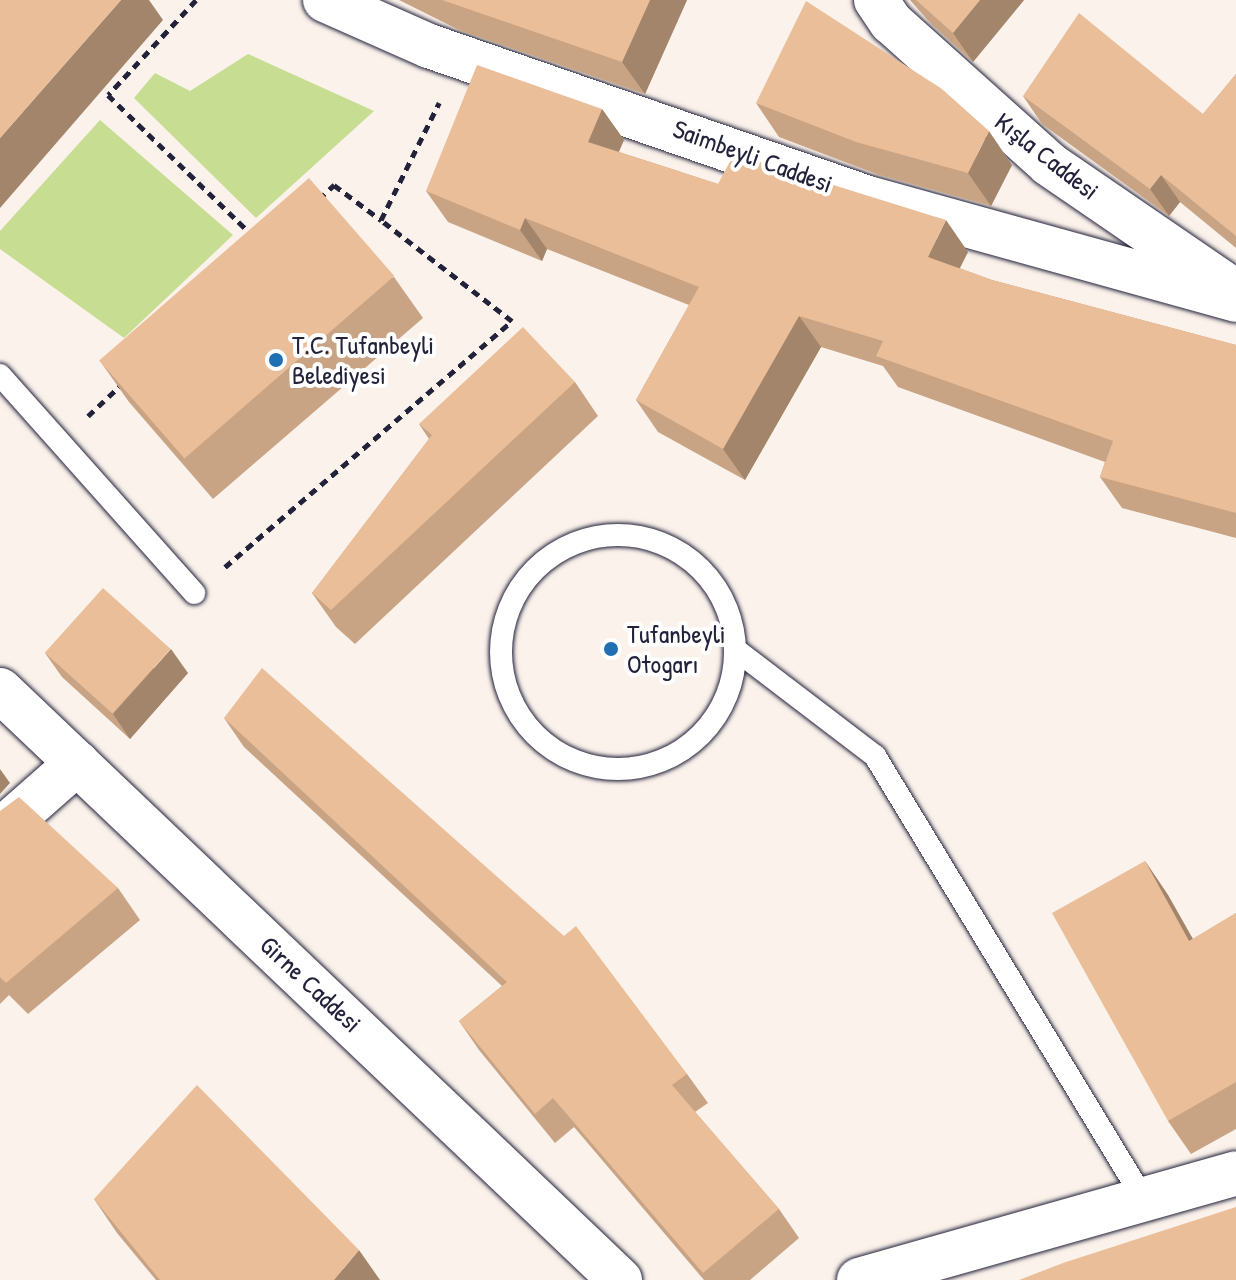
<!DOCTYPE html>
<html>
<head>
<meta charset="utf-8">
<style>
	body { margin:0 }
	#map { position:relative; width:1236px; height:1280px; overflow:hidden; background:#fbf2eb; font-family:"Patrick Hand",sans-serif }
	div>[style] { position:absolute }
	.green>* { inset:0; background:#c6dd92 }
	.path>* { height:5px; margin-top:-2.5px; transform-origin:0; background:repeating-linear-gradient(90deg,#22223b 0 8px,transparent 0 14px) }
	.roads { filter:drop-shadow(0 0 2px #22223b) drop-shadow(0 0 2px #22223b) }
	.service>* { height:22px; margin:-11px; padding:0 11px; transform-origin:11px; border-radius:11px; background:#fff }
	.service>.ring { margin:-11px; padding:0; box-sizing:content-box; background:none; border:22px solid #fff; border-radius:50% }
	.minor>* { height:44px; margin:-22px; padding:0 22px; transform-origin:22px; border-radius:22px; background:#fff }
	.tertiary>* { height:44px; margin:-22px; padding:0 22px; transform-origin:22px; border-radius:22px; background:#fff }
	.wall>* { inset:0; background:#c8a384 }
	.shaded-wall>* { inset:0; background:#a3856b }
	.building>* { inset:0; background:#e9be99; transform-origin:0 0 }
	.dots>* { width:22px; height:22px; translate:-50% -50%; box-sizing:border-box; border:4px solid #fff; border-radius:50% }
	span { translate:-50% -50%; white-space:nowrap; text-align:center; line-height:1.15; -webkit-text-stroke:8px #fff; paint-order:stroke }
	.street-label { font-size:26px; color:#22223b }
	.poi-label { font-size:26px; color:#22223b }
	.left { translate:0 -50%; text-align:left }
</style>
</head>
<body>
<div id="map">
	<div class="green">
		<i style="clip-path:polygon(248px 54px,374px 111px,256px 218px,134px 98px,155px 73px,190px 91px)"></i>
		<i style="clip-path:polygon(100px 120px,233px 235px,124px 338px,0 249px,0 231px)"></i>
	</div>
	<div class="path">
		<i style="left:196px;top:0;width:129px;rotate:132.8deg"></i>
		<i style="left:108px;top:95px;width:202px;rotate:44.2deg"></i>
		<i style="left:319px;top:199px;width:21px;rotate:-43deg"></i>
		<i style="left:334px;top:185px;width:59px;rotate:36.7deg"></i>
		<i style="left:88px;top:416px;width:47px;rotate:-43.3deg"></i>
		<i style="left:225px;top:567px;width:378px;rotate:-40.6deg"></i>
		<i style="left:512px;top:321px;width:165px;rotate:-142.4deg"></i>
		<i style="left:381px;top:220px;width:131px;rotate:-63.6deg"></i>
	</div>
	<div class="roads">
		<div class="service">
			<i style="left:0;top:375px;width:292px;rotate:48.3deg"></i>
			<i class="ring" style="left:501px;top:535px;width:212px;height:212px"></i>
			<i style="left:736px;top:650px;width:175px;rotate:37.3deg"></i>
			<i style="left:875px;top:756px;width:523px;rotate:58.77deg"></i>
		</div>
		<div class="minor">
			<i style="left:0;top:831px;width:103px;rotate:-41.4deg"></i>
			<i style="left:859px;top:1280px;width:392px;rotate:-15.8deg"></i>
		</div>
		<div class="tertiary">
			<i style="left:325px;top:0;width:114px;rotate:23.9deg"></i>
			<i style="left:429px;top:46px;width:469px;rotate:19.1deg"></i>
			<i style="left:872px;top:199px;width:378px;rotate:15.5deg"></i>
			<i style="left:876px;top:0;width:27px;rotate:56deg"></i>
			<i style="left:891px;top:22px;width:212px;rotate:41.9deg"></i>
			<i style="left:1049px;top:164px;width:214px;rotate:34.4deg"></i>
			<i style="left:0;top:690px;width:856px;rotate:43.58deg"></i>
		</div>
	</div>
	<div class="wall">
		<i style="clip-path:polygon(399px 0,687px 0,645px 94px,461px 31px)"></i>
		<i style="clip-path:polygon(910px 0,1024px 0,973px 62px,931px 24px)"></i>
		<i style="clip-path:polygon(1236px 74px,1236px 248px,1180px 202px,1169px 216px,1042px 124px,1023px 96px,1203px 114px)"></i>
		<i style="clip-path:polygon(756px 103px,1012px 165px,991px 206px,879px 175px,779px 137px)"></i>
		<i style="clip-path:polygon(602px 109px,624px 140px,619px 152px,718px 184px,968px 252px,959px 268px,992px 280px,1236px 345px,1236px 538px,1122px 508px,1100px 477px,1105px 462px,898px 387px,883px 366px,821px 347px,745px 480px,658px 432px,636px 400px,689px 305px,547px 249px,542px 261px,448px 222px,426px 191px)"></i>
		<i style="clip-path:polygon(394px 277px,423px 318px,213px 499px,129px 402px,100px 361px)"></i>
		<i style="clip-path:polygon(575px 382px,598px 416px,355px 644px,336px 627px,312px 593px,429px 439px,419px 424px)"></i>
		<i style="clip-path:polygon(45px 653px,188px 673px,130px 739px,62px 677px)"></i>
		<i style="clip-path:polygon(224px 718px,687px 1074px,708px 1103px,695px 1112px,779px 1209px,799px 1238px,750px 1280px,704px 1280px,574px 1127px,555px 1143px,479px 1050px,459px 1021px,502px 986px,244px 747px)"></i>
		<i style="clip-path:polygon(0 811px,118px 888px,140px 920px,28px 1014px,9px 995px,0 1004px)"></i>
		<i style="clip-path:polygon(1145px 861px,1168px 895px,1193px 939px,1236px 913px,1236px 1129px,1191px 1154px,1168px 1121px)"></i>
		<i style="clip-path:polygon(94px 1199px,380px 1280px,156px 1280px,117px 1233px)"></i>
	</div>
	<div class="shaded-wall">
		<i style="clip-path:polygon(121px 0,149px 0,163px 20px,0 208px,0 138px)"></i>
		<i style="clip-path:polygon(650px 0,687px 0,645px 94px,622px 62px)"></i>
		<i style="clip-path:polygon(980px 0,1024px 0,973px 62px,953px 33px)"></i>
		<i style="clip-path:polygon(602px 109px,624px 140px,609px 173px,588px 142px)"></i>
		<i style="clip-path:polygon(989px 131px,1012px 165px,991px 206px,968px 173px)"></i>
		<i style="clip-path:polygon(1161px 175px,1180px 202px,1169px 216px,1150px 189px)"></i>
		<i style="clip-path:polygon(525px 218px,547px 249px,542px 261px,520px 230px)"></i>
		<i style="clip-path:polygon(946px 220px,968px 252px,950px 288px,928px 257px)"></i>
		<i style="clip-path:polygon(799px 316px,821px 347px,745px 480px,723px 449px)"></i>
		<i style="clip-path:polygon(171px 649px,188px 673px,130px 739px,113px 714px)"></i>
		<i style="clip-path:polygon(0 769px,10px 783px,0 794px)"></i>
		<i style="clip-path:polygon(1145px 861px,1168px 895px,1213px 975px,1189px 941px)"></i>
		<i style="clip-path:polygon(359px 1250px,380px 1280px,334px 1280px)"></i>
	</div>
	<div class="building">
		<i style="clip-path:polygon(0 0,121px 0,0 138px)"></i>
		<i style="clip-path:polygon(442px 0,650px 0,622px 62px)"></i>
		<i style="clip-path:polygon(916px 0,980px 0,953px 33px)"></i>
		<i style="clip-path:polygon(806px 1px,942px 89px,989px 131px,968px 173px,856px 142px,756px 103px)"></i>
		<i style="clip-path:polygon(1079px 13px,1203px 114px,1236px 74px,1236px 236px,1161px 175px,1150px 189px,1023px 96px)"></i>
		<i style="clip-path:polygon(477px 65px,602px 109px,588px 142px,718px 184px,734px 154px,946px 220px,928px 257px,992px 280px,1236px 345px,1236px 513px,1100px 477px,1113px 441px,876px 356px,883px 341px,799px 316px,723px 449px,636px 400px,699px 287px,525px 218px,520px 230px,426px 191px)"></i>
		<i style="left:309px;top:178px;width:130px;height:278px;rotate:49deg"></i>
		<i style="clip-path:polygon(523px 327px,575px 382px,331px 610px,312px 593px,432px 435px,419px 424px)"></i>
		<i style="left:103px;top:588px;width:91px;height:87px;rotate:42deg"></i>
		<i style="clip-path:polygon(262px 668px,564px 936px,576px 926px,687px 1074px,672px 1085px,779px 1209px,703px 1273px,553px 1098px,535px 1114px,459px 1021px,507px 982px,224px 718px)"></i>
		<i style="clip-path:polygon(19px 797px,118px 888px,6px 983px,0 977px,0 811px)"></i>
		<i style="clip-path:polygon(1145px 861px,1189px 941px,1236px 913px,1236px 1082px,1168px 1121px,1052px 913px)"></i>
		<i style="clip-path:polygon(197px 1085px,359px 1250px,334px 1280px,160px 1280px,94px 1199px)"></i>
		<i style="clip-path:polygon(1236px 1207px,1236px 1280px,1019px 1280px,1063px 1263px)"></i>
	</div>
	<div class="dots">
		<i style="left:276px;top:360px;background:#1f6fb2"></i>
		<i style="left:611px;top:649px;background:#1f6fb2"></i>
	</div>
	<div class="street-label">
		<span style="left:753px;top:156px;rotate:20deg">Saimbeyli Caddesi</span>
		<span style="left:1047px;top:156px;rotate:38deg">Kışla Caddesi</span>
		<span style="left:311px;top:984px;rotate:43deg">Girne Caddesi</span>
	</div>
	<div class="poi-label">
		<span class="left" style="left:292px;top:360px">T.C. Tufanbeyli<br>Belediyesi</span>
		<span class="left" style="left:627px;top:649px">Tufanbeyli<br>Otogarı</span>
	</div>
</div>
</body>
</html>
